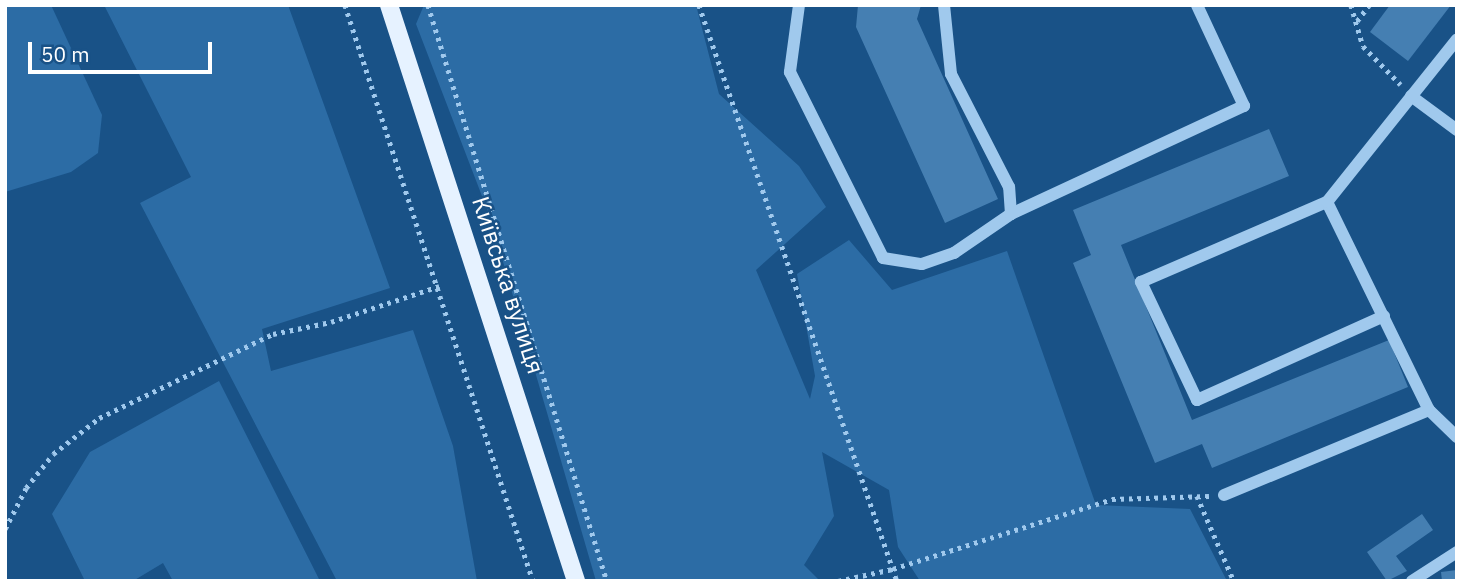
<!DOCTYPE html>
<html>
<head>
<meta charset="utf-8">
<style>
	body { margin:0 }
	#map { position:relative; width:1462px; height:586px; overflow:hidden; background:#195287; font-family:"IBM Plex Sans",sans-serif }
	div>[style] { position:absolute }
	.green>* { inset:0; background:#2c6ca5 }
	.building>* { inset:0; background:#457fb2 }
	.path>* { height:4.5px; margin-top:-2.25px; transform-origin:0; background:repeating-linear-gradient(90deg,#a0c9ed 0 3.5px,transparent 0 8.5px) }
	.minor>* { height:12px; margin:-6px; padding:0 6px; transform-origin:6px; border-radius:6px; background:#a0c9ed }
	.major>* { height:18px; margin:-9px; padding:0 9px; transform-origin:9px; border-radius:9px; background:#e6f2ff }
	span { translate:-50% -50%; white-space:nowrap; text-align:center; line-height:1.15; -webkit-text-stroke:5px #195287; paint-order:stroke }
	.street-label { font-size:24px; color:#fff }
	.frame { position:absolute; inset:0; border:7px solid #fff; pointer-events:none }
	.scale { position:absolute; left:28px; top:42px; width:184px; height:32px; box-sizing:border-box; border:4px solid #fff; border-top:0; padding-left:9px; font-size:21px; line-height:24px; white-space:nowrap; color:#fff; -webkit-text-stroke:5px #195287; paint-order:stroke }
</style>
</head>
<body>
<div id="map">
	<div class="green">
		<i style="clip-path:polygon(5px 5px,51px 5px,102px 115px,98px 153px,71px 172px,5px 192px)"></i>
		<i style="clip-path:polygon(104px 5px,288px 5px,390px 288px,262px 329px,271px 371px,413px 330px,453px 446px,477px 581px,337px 581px,140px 203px,191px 177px)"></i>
		<i style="clip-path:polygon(424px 5px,696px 5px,719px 94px,799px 166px,826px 207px,756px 270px,810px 399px,815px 376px,797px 274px,849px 240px,892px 290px,1007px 251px,1096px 505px,1190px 509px,1227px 581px,920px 581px,898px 547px,889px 490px,822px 452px,834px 516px,804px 565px,820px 581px,596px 581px,490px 217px,416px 24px)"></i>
		<i style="clip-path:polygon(219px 381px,320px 581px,173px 581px,163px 563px,133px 581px,85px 581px,52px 514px,90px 452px)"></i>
	</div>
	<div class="building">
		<i style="clip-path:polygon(858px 5px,921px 5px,917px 19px,998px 199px,945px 223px,856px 27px)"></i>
		<i style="clip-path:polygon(1390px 5px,1451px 5px,1408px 61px,1370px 32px)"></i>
		<i style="clip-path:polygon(1269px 129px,1289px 176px,1121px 245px,1192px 420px,1389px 340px,1408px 387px,1212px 468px,1202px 444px,1155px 463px,1073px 263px,1091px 255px,1073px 210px)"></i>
		<i style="clip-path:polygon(1422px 514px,1433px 530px,1396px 556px,1407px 571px,1387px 581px,1367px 552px)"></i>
		<i style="clip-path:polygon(1457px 570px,1457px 581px,1442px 581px,1441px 572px)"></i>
	</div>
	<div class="path">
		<i style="left:345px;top:5px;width:606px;rotate:71.92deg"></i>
		<i style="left:428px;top:5px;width:603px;rotate:72.74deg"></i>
		<i style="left:699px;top:5px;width:609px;rotate:71.03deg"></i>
		<i style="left:1351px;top:5px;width:43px;rotate:73.7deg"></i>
		<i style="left:1363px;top:46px;width:54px;rotate:45.7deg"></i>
		<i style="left:1357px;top:21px;width:20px;rotate:-53deg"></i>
		<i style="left:1197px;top:496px;width:93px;rotate:66.5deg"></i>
		<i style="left:5px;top:529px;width:46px;rotate:-62.9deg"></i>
		<i style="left:26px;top:488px;width:43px;rotate:-51.5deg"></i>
		<i style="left:53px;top:454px;width:58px;rotate:-38deg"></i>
		<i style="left:99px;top:418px;width:193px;rotate:-25.8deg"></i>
		<i style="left:273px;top:334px;width:59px;rotate:-11.7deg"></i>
		<i style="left:331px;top:322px;width:114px;rotate:-18.4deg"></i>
		<i style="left:838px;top:581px;width:56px;rotate:-12.3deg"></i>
		<i style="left:893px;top:569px;width:230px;rotate:-17.7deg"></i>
		<i style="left:1112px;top:499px;width:97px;rotate:-1.8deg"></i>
	</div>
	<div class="minor">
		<i style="left:799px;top:5px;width:68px;rotate:97.7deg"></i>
		<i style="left:790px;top:72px;width:208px;rotate:63.4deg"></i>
		<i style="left:883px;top:258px;width:39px;rotate:9deg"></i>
		<i style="left:922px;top:264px;width:34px;rotate:-19deg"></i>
		<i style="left:954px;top:253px;width:69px;rotate:-34.4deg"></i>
		<i style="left:1011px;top:214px;width:27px;rotate:-94deg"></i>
		<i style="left:1009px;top:187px;width:127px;rotate:-117.2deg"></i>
		<i style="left:951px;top:74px;width:69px;rotate:-95.8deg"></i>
		<i style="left:1411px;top:96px;width:57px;rotate:36.5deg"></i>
		<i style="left:1327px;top:202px;width:232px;rotate:63.9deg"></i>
		<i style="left:1429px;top:410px;width:39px;rotate:44deg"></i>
		<i style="left:1011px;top:214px;width:257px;rotate:-24.9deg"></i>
		<i style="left:1244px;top:106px;width:111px;rotate:-115deg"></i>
		<i style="left:1384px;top:316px;width:205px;rotate:155.8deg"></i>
		<i style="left:1197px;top:400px;width:131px;rotate:-115.4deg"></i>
		<i style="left:1141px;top:282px;width:202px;rotate:-23.3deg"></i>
		<i style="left:1327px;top:202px;width:208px;rotate:-51.4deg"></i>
		<i style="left:1224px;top:495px;width:222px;rotate:-22.5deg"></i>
		<i style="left:1412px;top:581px;width:54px;rotate:-32.8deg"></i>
	</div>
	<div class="major">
		<i style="left:389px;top:5px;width:606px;rotate:72.01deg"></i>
	</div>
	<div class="street-label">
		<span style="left:508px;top:285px;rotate:72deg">Київська вулиця</span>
	</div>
	<div class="frame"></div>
	<div class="scale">50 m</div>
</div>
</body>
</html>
